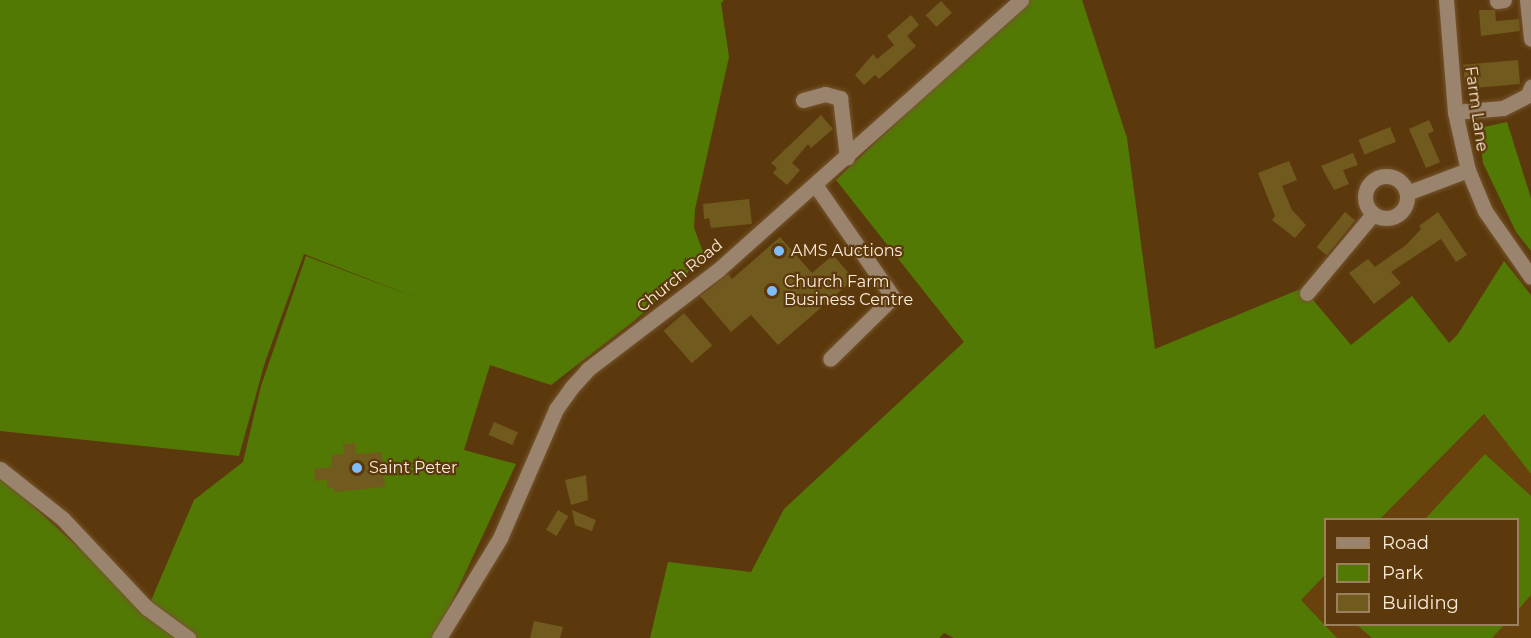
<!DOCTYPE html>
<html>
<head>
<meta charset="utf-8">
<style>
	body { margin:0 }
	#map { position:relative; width:1531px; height:638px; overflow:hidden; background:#5c390c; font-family:Montserrat,sans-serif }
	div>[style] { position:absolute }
	.built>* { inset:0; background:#68410d }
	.green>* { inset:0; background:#537905 }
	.building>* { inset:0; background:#715a1e; transform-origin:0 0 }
	.roads { filter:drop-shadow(0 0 2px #75552d) drop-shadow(0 0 2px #75552d) }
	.minor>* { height:15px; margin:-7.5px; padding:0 7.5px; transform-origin:7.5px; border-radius:7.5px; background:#9a846e }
	.minor>.ring { margin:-7.5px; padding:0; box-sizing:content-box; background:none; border:15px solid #9a846e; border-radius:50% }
	.dots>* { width:16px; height:16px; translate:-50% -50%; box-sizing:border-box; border:3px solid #5c390c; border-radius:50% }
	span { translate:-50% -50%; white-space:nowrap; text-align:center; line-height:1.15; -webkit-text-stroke:4.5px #5c390c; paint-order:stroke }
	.street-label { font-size:16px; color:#fbebda }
	.poi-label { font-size:16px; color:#fbebda }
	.left { translate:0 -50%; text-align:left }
	.legend { position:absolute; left:1324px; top:518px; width:195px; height:108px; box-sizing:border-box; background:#5c390c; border:2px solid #9c805e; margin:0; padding:8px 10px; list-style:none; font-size:18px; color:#fbebda }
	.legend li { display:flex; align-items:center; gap:12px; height:30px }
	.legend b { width:30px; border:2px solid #9c805e }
</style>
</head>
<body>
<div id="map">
	<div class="built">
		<i style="clip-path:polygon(1485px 414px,1531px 474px,1531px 638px,1337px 638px,1301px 600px,1325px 575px,1326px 624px,1518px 624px,1518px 520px,1380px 519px)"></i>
	</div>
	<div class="green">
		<i style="clip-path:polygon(0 0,724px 0,721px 3px,729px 57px,695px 209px,694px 228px,705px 257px,634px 321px,551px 385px,490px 365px,464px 450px,516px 464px,435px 638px,0 638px,0 476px,147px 610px,194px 500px,243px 462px,261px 386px,306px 256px,425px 301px,304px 254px,265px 362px,239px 456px,0 431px)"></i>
		<i style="clip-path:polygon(1026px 0,1082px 0,1127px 138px,1155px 349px,1303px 288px,1351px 345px,1412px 296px,1449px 343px,1458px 334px,1504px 261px,1531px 295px,1531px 474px,1484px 414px,1380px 519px,1326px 520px,1325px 575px,1301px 600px,1337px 638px,954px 638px,944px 633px,939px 638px,650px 638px,668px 562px,751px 572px,784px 509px,964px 342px,836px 180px)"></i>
		<i style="clip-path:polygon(1507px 122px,1531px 198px,1531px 251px,1516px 232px,1483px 163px,1479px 128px)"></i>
		<i style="clip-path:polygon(1485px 454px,1531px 496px,1531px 595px,1518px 610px,1518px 520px,1425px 519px)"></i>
		<i style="clip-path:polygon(1357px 625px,1504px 625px,1492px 638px,1372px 638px)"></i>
	</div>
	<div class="building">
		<i style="left:941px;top:1px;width:16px;height:21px;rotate:47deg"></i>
		<i style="clip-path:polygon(1479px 10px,1495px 10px,1496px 21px,1519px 19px,1520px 31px,1481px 36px)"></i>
		<i style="clip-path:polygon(911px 15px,919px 25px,907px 36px,916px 46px,879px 79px,875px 75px,864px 85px,855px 75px,873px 54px,877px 59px,894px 45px,887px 36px)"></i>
		<i style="left:1518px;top:60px;width:24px;height:55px;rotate:85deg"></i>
		<i style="clip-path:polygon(821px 115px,833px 129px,811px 148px,808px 144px,792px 163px,800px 170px,787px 185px,773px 173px,777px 168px,771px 163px)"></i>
		<i style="clip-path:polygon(1429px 120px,1434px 131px,1428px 134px,1440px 162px,1426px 168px,1409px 129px)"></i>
		<i style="left:1390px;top:127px;width:16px;height:34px;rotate:68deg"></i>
		<i style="clip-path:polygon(1353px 153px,1358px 165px,1343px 170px,1349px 184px,1334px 190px,1321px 166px)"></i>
		<i style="clip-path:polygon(1289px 161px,1297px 180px,1282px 186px,1292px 210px,1306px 225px,1295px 238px,1272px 220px,1275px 216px,1258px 173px)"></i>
		<i style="clip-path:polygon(749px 199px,752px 224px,711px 228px,709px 218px,704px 219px,703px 204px)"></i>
		<i style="left:1345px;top:212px;width:13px;height:45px;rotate:39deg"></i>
		<i style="clip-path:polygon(1438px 212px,1467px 255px,1456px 262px,1441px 239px,1391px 272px,1401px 283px,1374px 304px,1349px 273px,1368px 259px,1375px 267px,1406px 245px,1421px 229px,1419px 226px)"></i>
		<i style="clip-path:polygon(780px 237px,812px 273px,833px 255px,854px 279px,778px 345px,751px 315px,731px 332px,700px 296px,728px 274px,732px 279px)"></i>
		<i style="left:684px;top:313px;width:43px;height:27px;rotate:49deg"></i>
		<i style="left:494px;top:422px;width:26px;height:14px;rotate:23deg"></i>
		<i style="clip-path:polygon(355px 443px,356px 454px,382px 452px,385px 487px,334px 492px,334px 488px,327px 488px,327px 480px,315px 481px,314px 469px,331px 467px,332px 455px,344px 454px,343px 444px)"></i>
		<i style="clip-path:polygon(586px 475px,588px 500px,571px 505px,565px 480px)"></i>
		<i style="left:558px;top:510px;width:12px;height:23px;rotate:31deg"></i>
		<i style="clip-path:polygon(572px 510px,596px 520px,592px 531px,575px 525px)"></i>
		<i style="clip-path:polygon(534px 621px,563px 627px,560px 638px,530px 638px)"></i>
	</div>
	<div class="roads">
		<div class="minor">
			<i style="left:1446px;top:0;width:112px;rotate:85.4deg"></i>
			<i style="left:1455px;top:112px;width:59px;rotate:77.4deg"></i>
			<i style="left:1468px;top:170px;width:44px;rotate:67.5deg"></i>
			<i style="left:1485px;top:211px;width:80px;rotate:55.1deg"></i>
			<i style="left:1527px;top:0;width:39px;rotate:84deg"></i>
			<i style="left:1497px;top:1px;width:7px;rotate:-8deg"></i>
			<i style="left:803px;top:100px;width:23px;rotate:-15deg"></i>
			<i style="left:825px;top:94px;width:16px;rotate:15deg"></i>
			<i style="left:840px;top:98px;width:60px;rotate:83.3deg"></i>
			<i style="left:1455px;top:112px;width:48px;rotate:-4.8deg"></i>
			<i style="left:1503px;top:108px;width:28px;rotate:-27deg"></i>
			<i style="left:1528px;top:95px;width:9px;rotate:-69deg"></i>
			<i class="ring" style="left:1365px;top:176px;width:27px;height:27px"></i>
			<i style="left:816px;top:186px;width:135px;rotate:55.3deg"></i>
			<i style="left:893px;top:297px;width:88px;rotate:135.5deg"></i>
			<i style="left:1407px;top:193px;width:65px;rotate:-20.7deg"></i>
			<i style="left:1307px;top:293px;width:103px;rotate:-50.1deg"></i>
			<i style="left:0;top:469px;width:80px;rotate:38.4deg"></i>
			<i style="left:63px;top:519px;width:122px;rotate:46.7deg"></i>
			<i style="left:147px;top:608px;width:51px;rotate:36.2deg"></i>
			<i style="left:439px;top:638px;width:117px;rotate:-58.6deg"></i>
			<i style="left:500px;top:538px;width:141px;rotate:-66.5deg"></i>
			<i style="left:556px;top:409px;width:26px;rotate:-54deg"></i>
			<i style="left:571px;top:388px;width:25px;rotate:-48deg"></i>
			<i style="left:588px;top:369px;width:163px;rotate:-37.3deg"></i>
			<i style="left:718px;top:270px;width:406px;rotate:-41.7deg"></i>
		</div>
	</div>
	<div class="dots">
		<i style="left:779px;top:251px;background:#7ebdf9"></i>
		<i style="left:772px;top:291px;background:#7ebdf9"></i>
		<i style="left:357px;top:468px;background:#7ebdf9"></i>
	</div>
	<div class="street-label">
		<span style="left:1476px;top:109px;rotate:82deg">Farm Lane</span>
		<span style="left:680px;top:276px;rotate:-39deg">Church Road</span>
	</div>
	<div class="poi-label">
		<span class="left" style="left:791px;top:251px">AMS Auctions</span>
		<span class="left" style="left:784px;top:291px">Church Farm<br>Business Centre</span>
		<span class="left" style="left:369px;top:468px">Saint Peter</span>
	</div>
	<ul class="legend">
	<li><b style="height:8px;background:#9a846e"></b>Road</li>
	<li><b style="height:16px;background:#537905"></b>Park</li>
	<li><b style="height:16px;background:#715a1e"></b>Building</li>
	</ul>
</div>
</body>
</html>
